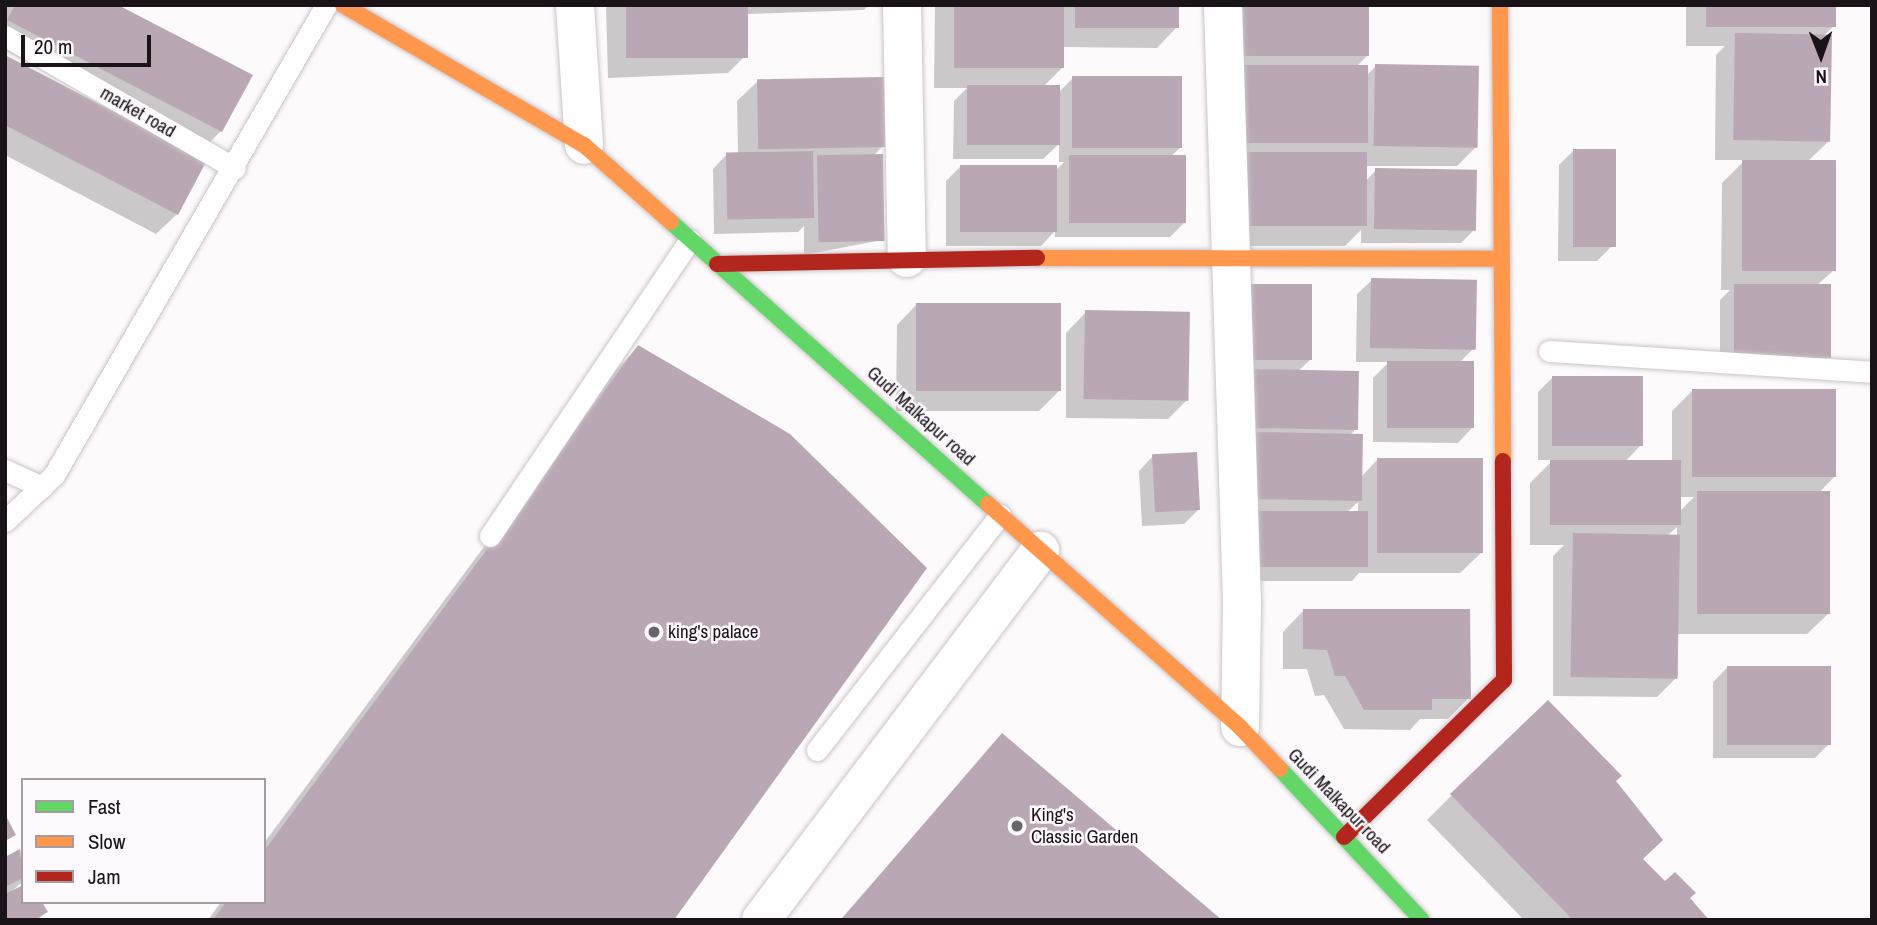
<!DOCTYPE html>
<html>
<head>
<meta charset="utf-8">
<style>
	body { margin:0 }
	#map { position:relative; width:1877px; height:925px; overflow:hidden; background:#fdfafc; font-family:"Archivo Narrow",sans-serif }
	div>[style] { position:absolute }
	.shadow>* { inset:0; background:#0003 }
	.building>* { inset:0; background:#b9a8b3; transform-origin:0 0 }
	.roads { filter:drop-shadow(0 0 2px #c9c4c7) drop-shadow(0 0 2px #c9c4c7) }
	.lane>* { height:21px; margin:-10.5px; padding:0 10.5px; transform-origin:10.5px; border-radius:10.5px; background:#fffeff }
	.street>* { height:38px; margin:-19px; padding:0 19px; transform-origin:19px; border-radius:19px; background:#fffeff }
	.fast>* { height:16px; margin:-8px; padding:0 8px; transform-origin:8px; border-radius:8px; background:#63d668 }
	.slow>* { height:16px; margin:-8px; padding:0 8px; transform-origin:8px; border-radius:8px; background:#ff974d }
	.jam>* { height:16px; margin:-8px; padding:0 8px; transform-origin:8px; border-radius:8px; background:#b3261e }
	.dots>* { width:19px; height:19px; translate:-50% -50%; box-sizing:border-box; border:4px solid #fef9fc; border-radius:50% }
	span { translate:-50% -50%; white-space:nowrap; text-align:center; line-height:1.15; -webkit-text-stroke:5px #fef9fc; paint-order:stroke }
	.street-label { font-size:19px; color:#1a1317 }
	.poi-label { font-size:19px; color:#1a1317 }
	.left { translate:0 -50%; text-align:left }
	.frame { position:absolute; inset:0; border:7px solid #1a1317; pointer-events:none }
	.legend { position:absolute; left:21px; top:778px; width:245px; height:126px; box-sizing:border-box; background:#fef9fc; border:2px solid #a39da0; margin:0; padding:9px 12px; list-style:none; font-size:21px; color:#1a1317 }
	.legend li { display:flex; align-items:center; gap:14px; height:35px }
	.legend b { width:35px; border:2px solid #a39da0 }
	.north { position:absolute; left:1786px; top:21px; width:70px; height:70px; -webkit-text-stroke:5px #fef9fc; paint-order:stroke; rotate:179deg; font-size:19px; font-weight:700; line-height:28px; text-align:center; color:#1a1317 }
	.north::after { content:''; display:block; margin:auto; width:24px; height:32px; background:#1a1317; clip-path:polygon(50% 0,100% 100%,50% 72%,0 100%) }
	.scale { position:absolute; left:21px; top:35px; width:130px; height:32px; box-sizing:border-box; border:4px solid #1a1317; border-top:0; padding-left:9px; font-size:21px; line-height:24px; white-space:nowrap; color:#1a1317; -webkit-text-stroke:5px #fef9fc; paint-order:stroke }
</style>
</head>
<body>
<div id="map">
	<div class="shadow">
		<i style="clip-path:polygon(6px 5px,114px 5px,221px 131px,200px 152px,5px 50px)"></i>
		<i style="clip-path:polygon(606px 5px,869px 5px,864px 10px,747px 14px,748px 53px,728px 73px,608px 78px)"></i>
		<i style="clip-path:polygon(935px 5px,1177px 5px,1177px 27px,1157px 48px,1062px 47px,1062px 68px,1043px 87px,1058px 93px,1073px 78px,1180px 148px,1171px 156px,1184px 223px,1170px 237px,1055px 237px,1055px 231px,1041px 246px,946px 246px,946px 181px,960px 167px,1055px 171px,1064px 162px,1059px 162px,1059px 144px,1043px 159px,953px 159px,954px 101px,967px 88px,934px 88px)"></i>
		<i style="clip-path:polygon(1686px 5px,1834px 5px,1834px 26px,1824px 35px,1830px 140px,1807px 162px,1834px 270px,1720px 372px,1720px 300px,1730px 290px,1721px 290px,1722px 183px,1745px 160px,1715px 160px,1716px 55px,1725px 46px,1686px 46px)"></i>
		<i style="clip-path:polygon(1220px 12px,1367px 56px,1355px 68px,1366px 76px,1376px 66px,1478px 145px,1457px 166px,1366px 166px,1366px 181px,1376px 170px,1475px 229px,1461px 243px,1361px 243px,1361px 230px,1345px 246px,1226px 246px)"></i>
		<i style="clip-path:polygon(5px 57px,177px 214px,156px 234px,5px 155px)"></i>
		<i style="clip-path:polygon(758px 81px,883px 146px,873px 156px,882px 240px,804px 255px,804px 226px,798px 232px,714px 234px,713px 169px,727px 154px,738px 154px,737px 101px)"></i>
		<i style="clip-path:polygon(1574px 150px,1611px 247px,1597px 261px,1558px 261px,1559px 165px)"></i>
		<i style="clip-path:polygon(1372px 280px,1474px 348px,1459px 363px,1472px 428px,1458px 443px,1373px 442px,1373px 378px,1389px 362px,1356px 362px,1357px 294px)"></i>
		<i style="clip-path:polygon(evenodd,1235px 300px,1310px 360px,1298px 371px,1357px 428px,1350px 435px,1361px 477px,1378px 459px,1481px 553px,1460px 573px,1359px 573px,1352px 581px,1235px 581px,1235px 300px,1358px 502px,1358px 513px,1346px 513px,1358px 502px)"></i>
		<i style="clip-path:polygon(917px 304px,1059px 391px,1039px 411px,896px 411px,897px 325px)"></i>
		<i style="clip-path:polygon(1086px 312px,1189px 398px,1168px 419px,1066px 418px,1066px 333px)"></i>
		<i style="clip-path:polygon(638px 347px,672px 920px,208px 920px,221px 902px,264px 902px,264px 843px,613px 373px)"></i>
		<i style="clip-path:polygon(evenodd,1553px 377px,1640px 446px,1624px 463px,1672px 463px,1672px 411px,1692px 391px,1834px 477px,1818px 494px,1828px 614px,1807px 634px,1678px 634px,1678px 676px,1657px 697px,1553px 696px,1553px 556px,1564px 545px,1530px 545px,1530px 483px,1553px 460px,1538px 460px,1538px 392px,1553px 377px,1679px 497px,1694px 497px,1679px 512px,1679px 497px,1553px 377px,1677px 527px,1677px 535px,1668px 535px,1677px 527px)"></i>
		<i style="clip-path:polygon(1153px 456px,1199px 509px,1184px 524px,1142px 526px,1139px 471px)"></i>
		<i style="clip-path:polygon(1303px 611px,1469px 698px,1448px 719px,1420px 719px,1410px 730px,1344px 729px,1324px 695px,1315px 696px,1307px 669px,1283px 669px,1283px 632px)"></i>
		<i style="clip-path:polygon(1727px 668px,1829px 744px,1815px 758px,1713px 758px,1713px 682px)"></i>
		<i style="clip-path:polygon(1002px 735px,1219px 920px,840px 920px)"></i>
		<i style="clip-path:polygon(1613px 781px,1641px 859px,1665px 883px,1688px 898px,1706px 920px,1524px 920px,1427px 820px,1452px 795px)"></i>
		<i style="clip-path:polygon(19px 851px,23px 881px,11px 892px,46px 912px,38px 920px,5px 920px,5px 859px)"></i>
	</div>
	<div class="building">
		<i style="clip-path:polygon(15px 5px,118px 5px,253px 75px,222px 132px,7px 20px)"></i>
		<i style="left:626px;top:5px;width:122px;height:53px"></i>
		<i style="left:954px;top:5px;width:110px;height:63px"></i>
		<i style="left:1075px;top:5px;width:104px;height:23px"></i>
		<i style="left:1239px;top:5px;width:130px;height:51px"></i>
		<i style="left:1706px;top:5px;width:130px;height:22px"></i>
		<i style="left:1735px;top:33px;width:97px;height:107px;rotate:1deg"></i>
		<i style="clip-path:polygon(5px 55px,207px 160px,178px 215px,5px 125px)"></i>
		<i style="left:1375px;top:64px;width:104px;height:82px;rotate:1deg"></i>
		<i style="left:1241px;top:65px;width:127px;height:78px"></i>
		<i style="left:1072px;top:76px;width:110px;height:72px"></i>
		<i style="left:884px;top:77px;width:70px;height:127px;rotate:89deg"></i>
		<i style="left:967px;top:85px;width:93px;height:60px"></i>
		<i style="left:1573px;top:149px;width:43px;height:98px"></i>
		<i style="left:813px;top:151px;width:67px;height:87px;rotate:89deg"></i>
		<i style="left:1246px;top:152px;width:121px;height:74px"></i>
		<i style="left:883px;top:154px;width:87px;height:66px;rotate:89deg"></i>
		<i style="left:1069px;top:155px;width:117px;height:68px"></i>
		<i style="left:1836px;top:160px;width:111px;height:94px;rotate:90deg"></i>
		<i style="left:960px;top:165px;width:97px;height:67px"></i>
		<i style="left:1375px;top:168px;width:102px;height:61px;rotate:1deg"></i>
		<i style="left:1371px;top:278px;width:106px;height:70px;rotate:1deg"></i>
		<i style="left:1248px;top:284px;width:64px;height:76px"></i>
		<i style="left:1734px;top:284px;width:97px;height:74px"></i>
		<i style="left:916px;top:303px;width:145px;height:88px"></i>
		<i style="left:1085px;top:310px;width:105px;height:89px;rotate:1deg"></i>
		<i style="clip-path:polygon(638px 345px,790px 434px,927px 568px,674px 920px,213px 920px,226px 902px,264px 902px,264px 851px)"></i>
		<i style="left:1387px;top:361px;width:87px;height:67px"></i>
		<i style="left:1250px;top:369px;width:109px;height:59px;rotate:1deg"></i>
		<i style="left:1552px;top:376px;width:91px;height:70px"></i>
		<i style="left:1692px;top:389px;width:144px;height:88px"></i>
		<i style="left:1250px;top:432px;width:113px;height:67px;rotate:1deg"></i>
		<i style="left:1197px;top:452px;width:58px;height:45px;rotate:87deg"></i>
		<i style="left:1377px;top:458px;width:106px;height:95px"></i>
		<i style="left:1550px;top:460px;width:131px;height:65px"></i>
		<i style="left:1697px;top:491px;width:133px;height:123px"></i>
		<i style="left:1249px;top:511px;width:119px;height:56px"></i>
		<i style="left:1573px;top:533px;width:107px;height:144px;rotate:1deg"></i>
		<i style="clip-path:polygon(1303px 609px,1470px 609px,1471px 699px,1432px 699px,1432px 710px,1364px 710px,1345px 676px,1335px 676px,1327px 650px,1303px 649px)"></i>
		<i style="left:1727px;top:666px;width:104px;height:79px"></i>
		<i style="clip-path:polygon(1548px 700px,1622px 776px,1616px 781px,1663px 840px,1643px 859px,1665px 881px,1675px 872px,1696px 893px,1690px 898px,1709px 920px,1573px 920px,1450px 794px)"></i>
		<i style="clip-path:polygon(1002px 733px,1222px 920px,841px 920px)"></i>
		<i style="clip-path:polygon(5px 814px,16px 835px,5px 841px)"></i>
		<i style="clip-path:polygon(20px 849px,23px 878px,5px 887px,5px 857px)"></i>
		<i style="clip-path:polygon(23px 885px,23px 902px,42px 902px,48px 912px,33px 920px,5px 920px,5px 894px)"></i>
	</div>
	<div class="roads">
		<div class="lane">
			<i style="left:5px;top:36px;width:265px;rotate:29.9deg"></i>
			<i style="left:1549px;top:351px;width:324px;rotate:3.7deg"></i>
			<i style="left:5px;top:470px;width:41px;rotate:24.7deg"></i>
			<i style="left:5px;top:521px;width:67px;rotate:-43.2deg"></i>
			<i style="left:54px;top:475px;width:543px;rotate:-59.94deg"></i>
			<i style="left:490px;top:536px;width:357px;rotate:-56deg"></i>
			<i style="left:817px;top:750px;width:298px;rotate:-52.1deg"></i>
		</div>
		<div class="street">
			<i style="left:575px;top:5px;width:140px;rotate:86.3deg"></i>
			<i style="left:902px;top:5px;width:253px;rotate:88.9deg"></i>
			<i style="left:1223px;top:5px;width:598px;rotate:88.18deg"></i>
			<i style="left:1242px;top:603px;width:124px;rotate:90.9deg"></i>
			<i style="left:761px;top:920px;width:463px;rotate:-52.9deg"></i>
		</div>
		<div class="fast">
			<i style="left:671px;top:222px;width:424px;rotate:41.7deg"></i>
			<i style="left:1280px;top:769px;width:207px;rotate:46.8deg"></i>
		</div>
		<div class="slow">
			<i style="left:343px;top:5px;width:279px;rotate:30.2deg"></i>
			<i style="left:584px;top:145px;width:116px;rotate:41.5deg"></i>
			<i style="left:1500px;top:5px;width:456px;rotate:89.6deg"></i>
			<i style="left:1037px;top:258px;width:465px;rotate:0.1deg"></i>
			<i style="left:988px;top:504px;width:337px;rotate:41.5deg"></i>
			<i style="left:1240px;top:727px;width:58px;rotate:46.4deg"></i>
		</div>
		<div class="jam">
			<i style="left:717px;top:264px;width:320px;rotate:-1.1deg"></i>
			<i style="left:1344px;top:837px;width:224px;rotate:-44.5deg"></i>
			<i style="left:1504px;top:680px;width:219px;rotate:-90.3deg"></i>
		</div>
	</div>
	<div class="dots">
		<i style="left:654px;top:632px;background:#696467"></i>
		<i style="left:1017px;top:826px;background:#696467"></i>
	</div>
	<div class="street-label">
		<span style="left:138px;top:112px;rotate:30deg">market road</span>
		<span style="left:921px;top:416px;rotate:42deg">Gudi Malkapur road</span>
		<span style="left:1339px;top:801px;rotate:46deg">Gudi Malkapur road</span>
	</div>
	<div class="poi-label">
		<span class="left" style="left:668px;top:632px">king's palace</span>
		<span class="left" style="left:1031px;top:826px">King's<br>Classic Garden</span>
	</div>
	<div class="frame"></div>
	<ul class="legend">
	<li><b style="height:9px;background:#63d668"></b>Fast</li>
	<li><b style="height:9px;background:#ff974d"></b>Slow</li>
	<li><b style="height:9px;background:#b3261e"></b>Jam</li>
	</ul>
	<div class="north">N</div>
	<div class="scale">20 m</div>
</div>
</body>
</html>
